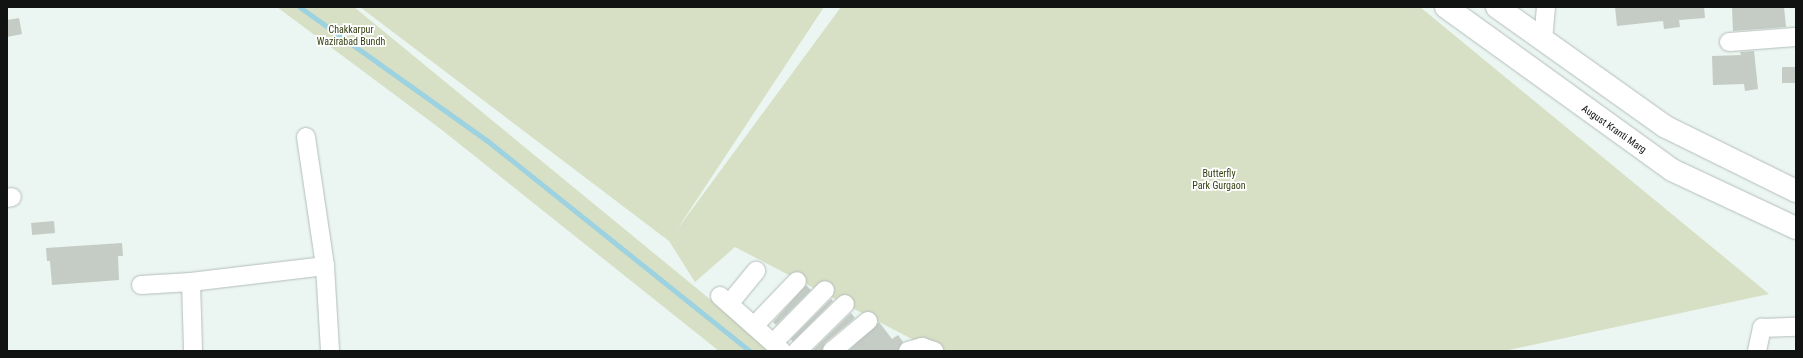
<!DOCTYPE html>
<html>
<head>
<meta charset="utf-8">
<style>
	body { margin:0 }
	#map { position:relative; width:1803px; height:358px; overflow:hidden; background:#ebf5f1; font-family:"Roboto Condensed",sans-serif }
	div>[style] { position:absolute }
	.green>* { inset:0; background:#d7dfc5 }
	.stream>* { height:4.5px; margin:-2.25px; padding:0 2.25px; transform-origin:2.25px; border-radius:2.25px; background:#9dd2e1 }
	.building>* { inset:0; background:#c5ccc5; transform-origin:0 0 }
	.roads { filter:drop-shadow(0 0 1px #b4beba) drop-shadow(0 0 1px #b4beba) }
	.street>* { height:18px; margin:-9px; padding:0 9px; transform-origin:9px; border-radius:9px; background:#fff }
	.secondary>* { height:22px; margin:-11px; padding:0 11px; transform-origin:11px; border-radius:11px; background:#fff }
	span { translate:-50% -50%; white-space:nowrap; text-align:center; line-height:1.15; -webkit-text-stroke:3.5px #fff; paint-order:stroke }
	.park-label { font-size:10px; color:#354011 }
	.street-label { font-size:10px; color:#101312 }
	.frame { position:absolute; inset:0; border:8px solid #101312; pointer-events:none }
</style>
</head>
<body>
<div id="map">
	<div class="green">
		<i style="clip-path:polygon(277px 7px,354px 7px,773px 351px,719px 351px,442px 130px)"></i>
		<i style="clip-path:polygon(360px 7px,824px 7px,676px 231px,841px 7px,1420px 7px,1769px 294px,1504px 351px,935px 351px,735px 247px,695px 282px,669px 241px)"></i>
	</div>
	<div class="stream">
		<i style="left:300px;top:7px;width:231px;rotate:35.5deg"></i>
		<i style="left:488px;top:141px;width:336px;rotate:38.7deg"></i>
	</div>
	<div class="building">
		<i style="clip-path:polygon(1615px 7px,1704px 7px,1705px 18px,1679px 20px,1680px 27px,1664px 29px,1663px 21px,1617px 26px)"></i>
		<i style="clip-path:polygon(1732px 7px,1784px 7px,1786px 27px,1733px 31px)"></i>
		<i style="clip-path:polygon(19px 18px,22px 34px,7px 37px,7px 20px)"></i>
		<i style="clip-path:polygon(1754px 51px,1758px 89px,1745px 91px,1744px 84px,1713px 85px,1712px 56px,1741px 55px,1740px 52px)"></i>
		<i style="left:1795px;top:67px;width:16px;height:13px;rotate:90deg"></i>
		<i style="left:54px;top:221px;width:12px;height:23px;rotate:85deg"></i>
		<i style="clip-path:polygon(122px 243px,123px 256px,118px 256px,119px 280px,52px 285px,50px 261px,47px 261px,46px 248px)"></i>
		<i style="clip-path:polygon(806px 285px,811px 290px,776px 325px,773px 322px)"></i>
		<i style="left:831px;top:299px;width:3px;height:57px;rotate:45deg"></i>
		<i style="clip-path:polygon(851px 313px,855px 318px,825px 343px,822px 351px,812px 351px)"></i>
		<i style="clip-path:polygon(879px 322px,892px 339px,898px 335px,903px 342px,898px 351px,848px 351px)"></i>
	</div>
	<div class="roads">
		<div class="street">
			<i style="left:1543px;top:41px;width:34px;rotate:-85deg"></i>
			<i style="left:1729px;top:42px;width:67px;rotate:-4.3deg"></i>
			<i style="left:306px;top:137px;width:130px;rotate:81.6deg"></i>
			<i style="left:325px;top:266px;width:85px;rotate:86.6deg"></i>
			<i style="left:7px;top:198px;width:5px;rotate:-11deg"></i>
			<i style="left:191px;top:282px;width:69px;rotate:88.3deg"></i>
			<i style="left:141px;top:285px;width:50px;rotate:-3.4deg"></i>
			<i style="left:191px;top:282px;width:135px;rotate:-6.8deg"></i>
			<i style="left:720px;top:296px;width:83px;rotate:41.6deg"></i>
			<i style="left:729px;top:304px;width:43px;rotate:-50.7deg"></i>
			<i style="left:754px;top:326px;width:62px;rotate:-46.3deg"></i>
			<i style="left:773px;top:343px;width:74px;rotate:-45.5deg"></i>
			<i style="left:797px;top:351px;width:67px;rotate:-44.4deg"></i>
			<i style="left:832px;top:351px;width:47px;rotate:-39.8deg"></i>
			<i style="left:908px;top:351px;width:15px;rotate:-16deg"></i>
			<i style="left:922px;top:347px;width:13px;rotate:18deg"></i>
			<i style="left:1757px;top:351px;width:24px;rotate:-78deg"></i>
			<i style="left:1762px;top:328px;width:34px;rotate:-2deg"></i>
		</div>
		<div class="secondary">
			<i style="left:1446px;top:7px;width:279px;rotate:35.8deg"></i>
			<i style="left:1672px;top:170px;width:137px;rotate:25.1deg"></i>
			<i style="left:1497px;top:7px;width:207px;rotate:35.4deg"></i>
			<i style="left:1666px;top:127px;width:145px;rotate:26.2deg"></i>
		</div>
	</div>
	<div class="park-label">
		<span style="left:351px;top:35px">Chakkarpur<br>Wazirabad Bundh</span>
		<span style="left:1219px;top:179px">Butterfly<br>Park Gurgaon</span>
	</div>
	<div class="street-label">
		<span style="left:1614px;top:129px;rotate:35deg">August Kranti Marg</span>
	</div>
	<div class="frame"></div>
</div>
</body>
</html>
